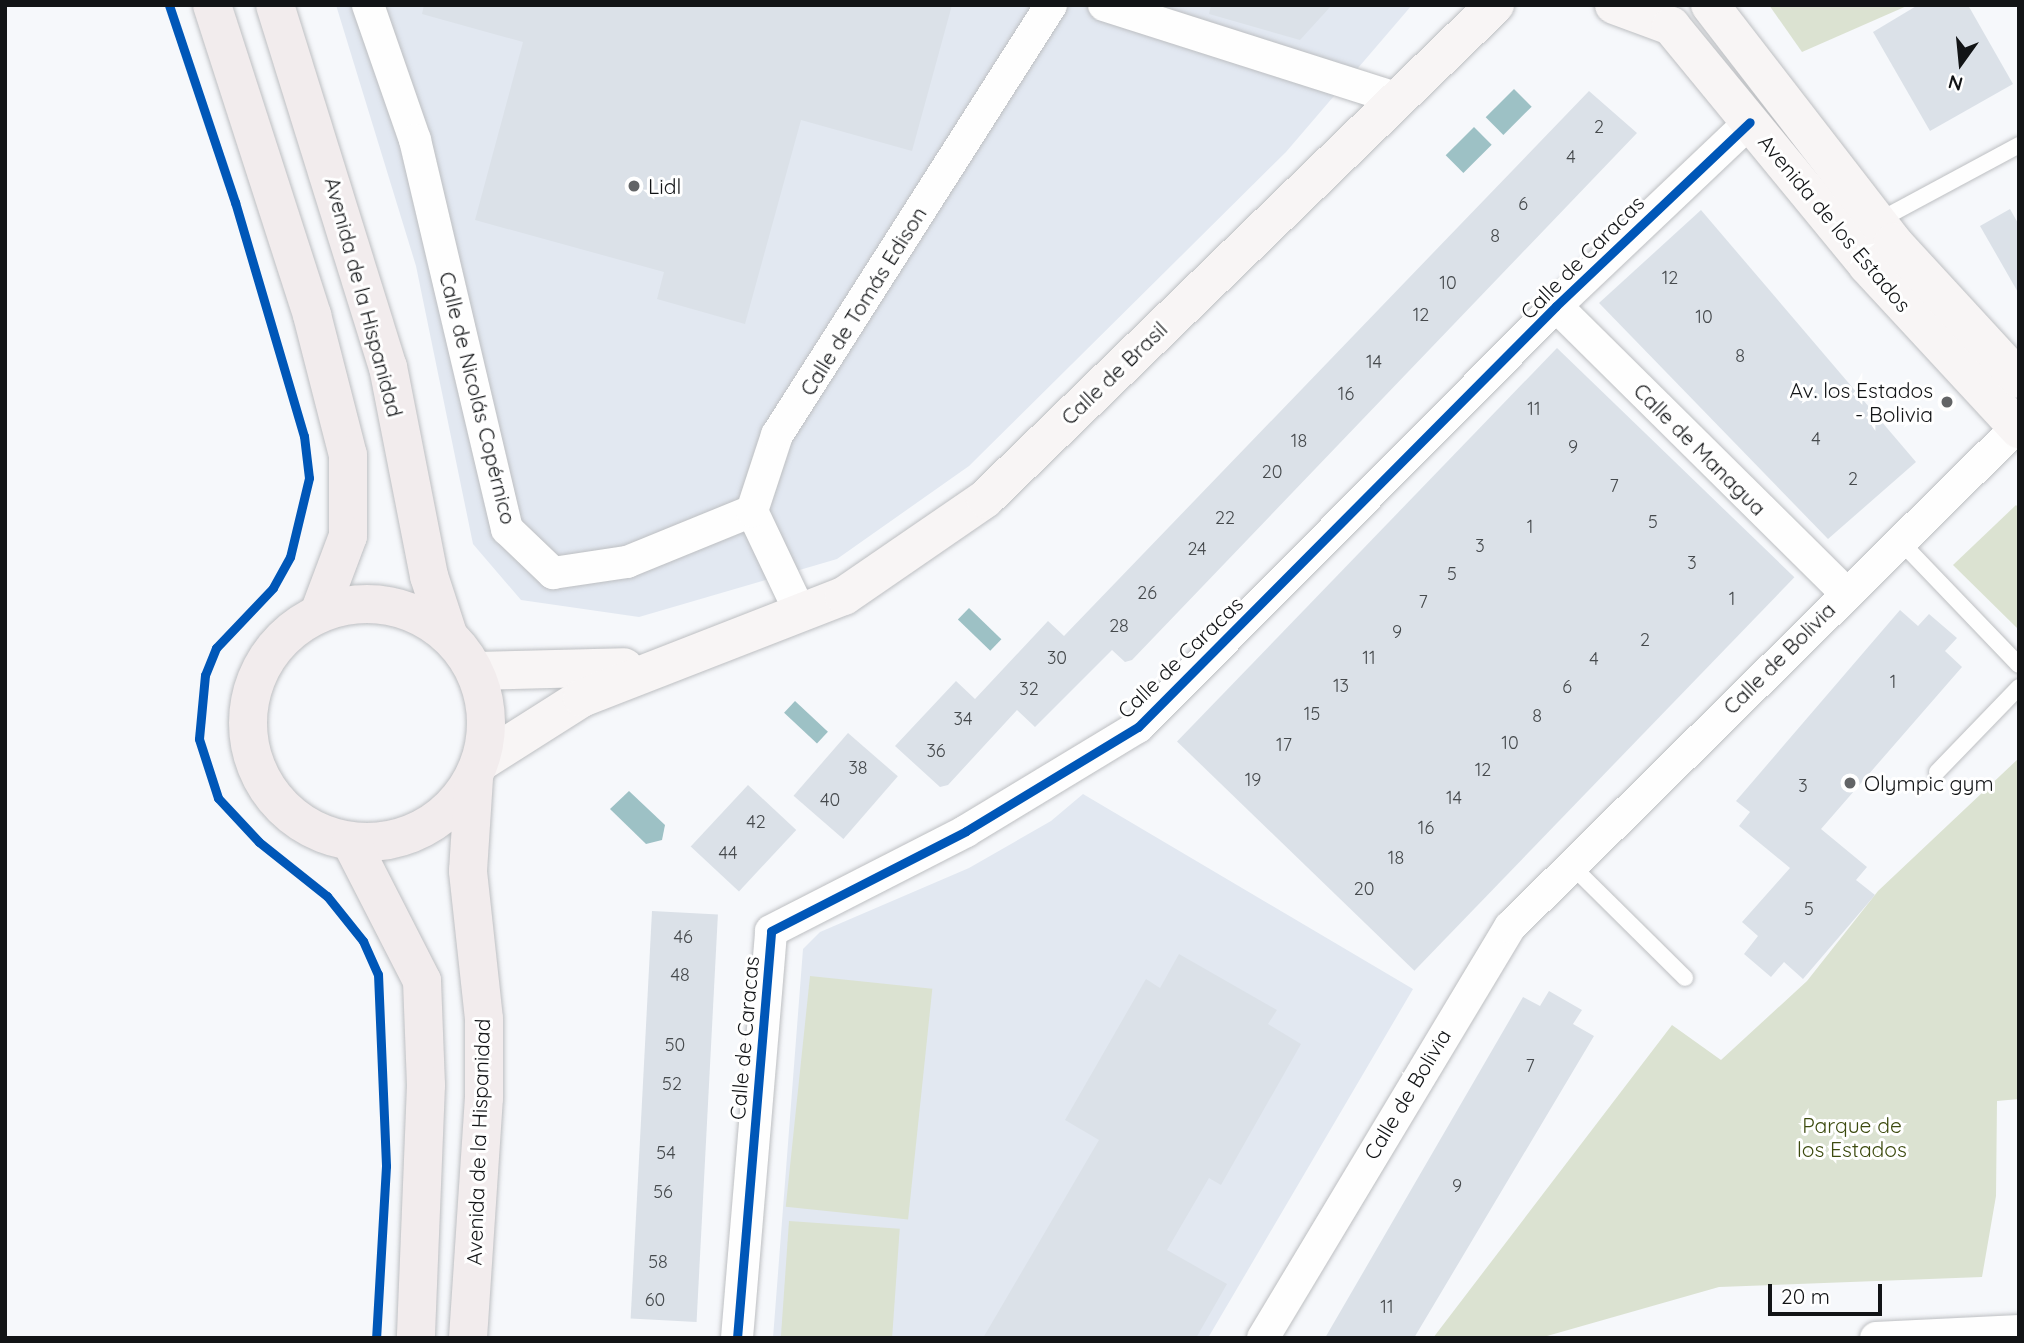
<!DOCTYPE html>
<html>
<head>
<meta charset="utf-8">
<style>
	body { margin:0 }
	#map { position:relative; width:2024px; height:1343px; overflow:hidden; background:#f6f8fb; font-family:Quicksand,sans-serif }
	div>[style] { position:absolute }
	.built>* { inset:0; background:#e2e8f1 }
	.green>* { inset:0; background:#dbe2d1; transform-origin:0 0 }
	.water>* { inset:0; background:#9dc1c5; transform-origin:0 0 }
	.building>* { inset:0; background:#dbe1e8; transform-origin:0 0 }
	.roads { filter:drop-shadow(0 0 2px #bdbfc2) drop-shadow(0 0 2px #bdbfc2) }
	.lane>* { height:16px; margin:-8px; padding:0 8px; transform-origin:8px; border-radius:8px; background:#fefefe }
	.street>* { height:32px; margin:-16px; padding:0 16px; transform-origin:16px; border-radius:16px; background:#fefefe }
	.secondary>* { height:38px; margin:-19px; padding:0 19px; transform-origin:19px; border-radius:19px; background:#f8f5f5 }
	.primary>* { height:38px; margin:-19px; padding:0 19px; transform-origin:19px; border-radius:19px; background:#f2eced }
	.primary>.ring { margin:-19px; padding:0; box-sizing:content-box; background:none; border:38px solid #f2eced; border-radius:50% }
	.cycleway>* { height:9px; margin:-4.5px; padding:0 4.5px; transform-origin:4.5px; border-radius:4.5px; background:#0057b8 }
	.dots>* { width:19px; height:19px; translate:-50% -50%; box-sizing:border-box; border:4px solid #fff; border-radius:50% }
	span { translate:-50% -50%; white-space:nowrap; text-align:center; line-height:1.15; -webkit-text-stroke:6px #fff; paint-order:stroke }
	.number-label { font-size:18px; color:#464a4d }
	.number-label span { -webkit-text-stroke-width:0 }
	.poi-label { font-size:21px; color:#121416 }
	.left { translate:0 -50%; text-align:left }
	.right { translate:-100% -50%; text-align:right }
	.street-label { font-size:21px; color:#121416 }
	.park-label { font-size:21px; color:#3c4a0e }
	.frame { position:absolute; inset:0; border:7px solid #121416; pointer-events:none }
	.north { position:absolute; left:1926px; top:28px; width:70px; height:70px; -webkit-text-stroke:5px #fff; paint-order:stroke; rotate:195deg; font-size:19px; font-weight:700; line-height:28px; text-align:center; color:#121416 }
	.north::after { content:''; display:block; margin:auto; width:24px; height:32px; background:#121416; clip-path:polygon(50% 0,100% 100%,50% 72%,0 100%) }
	.scale { position:absolute; left:1768px; top:1284px; width:114px; height:32px; box-sizing:border-box; border:4px solid #121416; border-top:0; padding-left:9px; font-size:21px; line-height:24px; white-space:nowrap; color:#121416; -webkit-text-stroke:5px #fff; paint-order:stroke }
</style>
</head>
<body>
<div id="map">
	<div class="built">
		<i style="clip-path:polygon(336px 5px,1412px 5px,1286px 152px,969px 466px,837px 559px,639px 617px,521px 600px,473px 544px,416px 266px)"></i>
		<i style="clip-path:polygon(1083px 794px,1413px 989px,1208px 1338px,773px 1338px,803px 949px,820px 932px,969px 868px,1051px 821px)"></i>
	</div>
	<div class="green">
		<i style="clip-path:polygon(1769px 5px,1909px 5px,1802px 52px)"></i>
		<i style="clip-path:polygon(2016px 505px,2019px 508px,2019px 630px,1953px 565px)"></i>
		<i style="clip-path:polygon(2019px 758px,2019px 1099px,1997px 1101px,1996px 1196px,1982px 1277px,1719px 1287px,1540px 1338px,1433px 1338px,1672px 1025px,1721px 1060px,1807px 981px,1878px 891px)"></i>
		<i style="left:810px;top:976px;width:123px;height:232px;rotate:6deg"></i>
		<i style="left:789px;top:1221px;width:111px;height:118px;rotate:4deg"></i>
	</div>
	<div class="water">
		<i style="left:1514px;top:89px;width:25px;height:40px;rotate:45deg"></i>
		<i style="left:1474px;top:127px;width:25px;height:40px;rotate:45deg"></i>
		<i style="left:969px;top:608px;width:45px;height:16px;rotate:44deg"></i>
		<i style="left:795px;top:701px;width:45px;height:16px;rotate:43deg"></i>
		<i style="clip-path:polygon(629px 791px,665px 825px,662px 840px,646px 844px,610px 809px)"></i>
	</div>
	<div class="building">
		<i style="clip-path:polygon(424px 5px,952px 5px,912px 151px,801px 120px,745px 324px,657px 299px,664px 272px,475px 220px,523px 42px,422px 14px)"></i>
		<i style="clip-path:polygon(1211px 5px,1332px 5px,1300px 40px,1209px 14px)"></i>
		<i style="clip-path:polygon(1918px 5px,1968px 5px,2013px 84px,1930px 131px,1873px 32px)"></i>
		<i style="clip-path:polygon(1589px 91px,1637px 133px,1132px 660px,1125px 662px,1112px 650px,1035px 727px,1017px 710px,948px 785px,940px 787px,895px 746px,956px 681px,975px 699px,1048px 621px,1064px 636px)"></i>
		<i style="clip-path:polygon(2010px 209px,2019px 225px,2019px 294px,1980px 226px)"></i>
		<i style="clip-path:polygon(1701px 210px,1916px 462px,1828px 539px,1599px 303px)"></i>
		<i style="left:1557px;top:348px;width:330px;height:547px;rotate:44deg"></i>
		<i style="clip-path:polygon(1900px 610px,1918px 626px,1929px 614px,1957px 638px,1945px 651px,1962px 667px,1821px 829px,1867px 867px,1856px 880px,1875px 895px,1803px 979px,1784px 962px,1771px 977px,1744px 954px,1758px 936px,1742px 922px,1790px 868px,1739px 826px,1750px 812px,1736px 801px)"></i>
		<i style="left:848px;top:733px;width:66px;height:83px;rotate:41deg"></i>
		<i style="left:748px;top:785px;width:66px;height:84px;rotate:43deg"></i>
		<i style="left:652px;top:911px;width:66px;height:408px;rotate:3deg"></i>
		<i style="clip-path:polygon(1179px 954px,1277px 1010px,1268px 1024px,1301px 1044px,1221px 1185px,1209px 1178px,1167px 1250px,1227px 1284px,1196px 1338px,983px 1338px,1099px 1140px,1065px 1120px,1146px 979px,1160px 988px)"></i>
		<i style="clip-path:polygon(1549px 991px,1582px 1010px,1573px 1024px,1594px 1036px,1414px 1338px,1325px 1338px,1523px 997px,1540px 1006px)"></i>
	</div>
	<div class="roads">
		<div class="lane">
			<i style="left:1878px;top:221px;width:160px;rotate:-28.3deg"></i>
			<i style="left:1899px;top:540px;width:173px;rotate:46.2deg"></i>
			<i style="left:1937px;top:772px;width:118px;rotate:-46deg"></i>
			<i style="left:1572px;top:866px;width:159px;rotate:44.7deg"></i>
		</div>
		<div class="street">
			<i style="left:368px;top:5px;width:143px;rotate:70.8deg"></i>
			<i style="left:415px;top:140px;width:400px;rotate:76.7deg"></i>
			<i style="left:507px;top:529px;width:64px;rotate:43.7deg"></i>
			<i style="left:553px;top:573px;width:75px;rotate:-8.5deg"></i>
			<i style="left:627px;top:562px;width:135px;rotate:-22.2deg"></i>
			<i style="left:1104px;top:5px;width:309px;rotate:17.7deg"></i>
			<i style="left:1556px;top:306px;width:407px;rotate:44.7deg"></i>
			<i style="left:800px;top:612px;width:112px;rotate:-115.4deg"></i>
			<i style="left:752px;top:511px;width:80px;rotate:-71.8deg"></i>
			<i style="left:777px;top:435px;width:510px;rotate:-57.49deg"></i>
			<i style="left:737px;top:1338px;width:408px;rotate:-85.2deg"></i>
			<i style="left:771px;top:931px;width:219px;rotate:-27.1deg"></i>
			<i style="left:966px;top:831px;width:201px;rotate:-31.2deg"></i>
			<i style="left:1138px;top:727px;width:593px;rotate:-45.2deg"></i>
			<i style="left:1556px;top:306px;width:267px;rotate:-43.5deg"></i>
			<i style="left:1263px;top:1338px;width:480px;rotate:-59deg"></i>
			<i style="left:1510px;top:927px;width:715px;rotate:-44.6deg"></i>
			<i style="left:1876px;top:1338px;width:143px;rotate:-2.8deg"></i>
		</div>
		<div class="secondary">
			<i style="left:1614px;top:5px;width:61px;rotate:20.2deg"></i>
			<i style="left:1671px;top:26px;width:309px;rotate:50.6deg"></i>
			<i style="left:1867px;top:265px;width:224px;rotate:47.2deg"></i>
			<i style="left:1710px;top:5px;width:299px;rotate:52.3deg"></i>
			<i style="left:1893px;top:242px;width:186px;rotate:47.4deg"></i>
			<i style="left:476px;top:671px;width:148px;rotate:-1.5deg"></i>
			<i style="left:481px;top:762px;width:120px;rotate:-32.4deg"></i>
			<i style="left:582px;top:698px;width:281px;rotate:-21.3deg"></i>
			<i style="left:844px;top:596px;width:171px;rotate:-34.5deg"></i>
			<i style="left:985px;top:499px;width:710px;rotate:-44.09deg"></i>
		</div>
		<div class="primary">
			<i style="left:212px;top:5px;width:326px;rotate:72.1deg"></i>
			<i style="left:312px;top:315px;width:145px;rotate:75.6deg"></i>
			<i style="left:348px;top:455px;width:81px;rotate:90deg"></i>
			<i style="left:348px;top:536px;width:82px;rotate:110.6deg"></i>
			<i style="left:275px;top:5px;width:379px;rotate:72.7deg"></i>
			<i style="left:388px;top:367px;width:213px;rotate:78.9deg"></i>
			<i style="left:429px;top:576px;width:61px;rotate:71.9deg"></i>
			<i class="ring" style="left:248px;top:604px;width:200px;height:200px"></i>
			<i style="left:351px;top:842px;width:156px;rotate:62.9deg"></i>
			<i style="left:422px;top:981px;width:104px;rotate:87.8deg"></i>
			<i style="left:426px;top:1085px;width:253px;rotate:92.3deg"></i>
			<i style="left:468px;top:1338px;width:241px;rotate:-86.2deg"></i>
			<i style="left:484px;top:1098px;width:79px;rotate:-90deg"></i>
			<i style="left:484px;top:1019px;width:149px;rotate:-96.2deg"></i>
			<i style="left:468px;top:871px;width:92px;rotate:-86.3deg"></i>
		</div>
	</div>
	<div class="cycleway">
		<i style="left:169px;top:5px;width:208px;rotate:71.5deg"></i>
		<i style="left:235px;top:202px;width:244px;rotate:73.6deg"></i>
		<i style="left:304px;top:436px;width:42px;rotate:83.2deg"></i>
		<i style="left:309px;top:478px;width:81px;rotate:103.5deg"></i>
		<i style="left:290px;top:557px;width:35px;rotate:119deg"></i>
		<i style="left:273px;top:588px;width:83px;rotate:133.5deg"></i>
		<i style="left:216px;top:648px;width:29px;rotate:112deg"></i>
		<i style="left:205px;top:675px;width:64px;rotate:95.4deg"></i>
		<i style="left:199px;top:739px;width:62px;rotate:72.1deg"></i>
		<i style="left:218px;top:798px;width:60px;rotate:47deg"></i>
		<i style="left:259px;top:842px;width:87px;rotate:38.5deg"></i>
		<i style="left:327px;top:896px;width:58px;rotate:51.3deg"></i>
		<i style="left:363px;top:941px;width:36px;rotate:66deg"></i>
		<i style="left:378px;top:974px;width:192px;rotate:87.6deg"></i>
		<i style="left:386px;top:1166px;width:172px;rotate:93.3deg"></i>
		<i style="left:737px;top:1338px;width:408px;rotate:-85.2deg"></i>
		<i style="left:771px;top:931px;width:219px;rotate:-27.1deg"></i>
		<i style="left:966px;top:831px;width:201px;rotate:-31.2deg"></i>
		<i style="left:1138px;top:727px;width:593px;rotate:-45.2deg"></i>
		<i style="left:1556px;top:306px;width:267px;rotate:-43.5deg"></i>
	</div>
	<div class="dots">
		<i style="left:634px;top:186px;background:#626466"></i>
		<i style="left:1947px;top:402px;background:#626466"></i>
		<i style="left:1850px;top:783px;background:#626466"></i>
	</div>
	<div class="number-label">
		<span style="left:1599px;top:127px">2</span>
		<span style="left:1571px;top:157px">4</span>
		<span style="left:1523px;top:204px">6</span>
		<span style="left:1495px;top:236px">8</span>
		<span style="left:1670px;top:278px">12</span>
		<span style="left:1448px;top:283px">10</span>
		<span style="left:1421px;top:315px">12</span>
		<span style="left:1704px;top:317px">10</span>
		<span style="left:1740px;top:356px">8</span>
		<span style="left:1374px;top:362px">14</span>
		<span style="left:1346px;top:394px">16</span>
		<span style="left:1534px;top:409px">11</span>
		<span style="left:1816px;top:439px">4</span>
		<span style="left:1299px;top:441px">18</span>
		<span style="left:1573px;top:447px">9</span>
		<span style="left:1272px;top:472px">20</span>
		<span style="left:1853px;top:479px">2</span>
		<span style="left:1614px;top:486px">7</span>
		<span style="left:1225px;top:518px">22</span>
		<span style="left:1653px;top:522px">5</span>
		<span style="left:1530px;top:527px">1</span>
		<span style="left:1480px;top:546px">3</span>
		<span style="left:1197px;top:549px">24</span>
		<span style="left:1692px;top:563px">3</span>
		<span style="left:1452px;top:574px">5</span>
		<span style="left:1147px;top:593px">26</span>
		<span style="left:1732px;top:599px">1</span>
		<span style="left:1423px;top:602px">7</span>
		<span style="left:1119px;top:626px">28</span>
		<span style="left:1397px;top:632px">9</span>
		<span style="left:1645px;top:640px">2</span>
		<span style="left:1057px;top:658px">30</span>
		<span style="left:1369px;top:658px">11</span>
		<span style="left:1594px;top:659px">4</span>
		<span style="left:1893px;top:682px">1</span>
		<span style="left:1341px;top:686px">13</span>
		<span style="left:1567px;top:687px">6</span>
		<span style="left:1029px;top:689px">32</span>
		<span style="left:1312px;top:714px">15</span>
		<span style="left:1537px;top:716px">8</span>
		<span style="left:963px;top:719px">34</span>
		<span style="left:1510px;top:743px">10</span>
		<span style="left:1284px;top:745px">17</span>
		<span style="left:936px;top:751px">36</span>
		<span style="left:858px;top:768px">38</span>
		<span style="left:1483px;top:770px">12</span>
		<span style="left:1253px;top:780px">19</span>
		<span style="left:1803px;top:786px">3</span>
		<span style="left:1454px;top:798px">14</span>
		<span style="left:830px;top:800px">40</span>
		<span style="left:756px;top:822px">42</span>
		<span style="left:1426px;top:828px">16</span>
		<span style="left:728px;top:853px">44</span>
		<span style="left:1396px;top:858px">18</span>
		<span style="left:1364px;top:889px">20</span>
		<span style="left:1809px;top:909px">5</span>
		<span style="left:683px;top:937px">46</span>
		<span style="left:680px;top:975px">48</span>
		<span style="left:675px;top:1045px">50</span>
		<span style="left:1530px;top:1066px">7</span>
		<span style="left:672px;top:1084px">52</span>
		<span style="left:666px;top:1153px">54</span>
		<span style="left:1457px;top:1186px">9</span>
		<span style="left:663px;top:1192px">56</span>
		<span style="left:658px;top:1262px">58</span>
		<span style="left:655px;top:1300px">60</span>
		<span style="left:1387px;top:1307px">11</span>
	</div>
	<div class="poi-label">
		<span class="left" style="left:648px;top:186px">Lidl</span>
		<span class="right" style="left:1933px;top:402px">Av. los Estados<br>- Bolivia</span>
		<span class="left" style="left:1864px;top:783px">Olympic gym</span>
	</div>
	<div class="street-label">
		<span style="left:1835px;top:223px;rotate:50deg">Avenida de los Estados</span>
		<span style="left:1582px;top:257px;rotate:-45deg">Calle de Caracas</span>
		<span style="left:364px;top:297px;rotate:75deg">Avenida de la Hispanidad</span>
		<span style="left:863px;top:301px;rotate:-58deg">Calle de Tomás Edison</span>
		<span style="left:1114px;top:373px;rotate:-44deg">Calle de Brasil</span>
		<span style="left:478px;top:398px;rotate:76deg">Calle de Nicolás Copérnico</span>
		<span style="left:1700px;top:449px;rotate:45deg">Calle de Managua</span>
		<span style="left:1180px;top:657px;rotate:-44deg">Calle de Caracas</span>
		<span style="left:1779px;top:658px;rotate:-45deg">Calle de Bolivia</span>
		<span style="left:744px;top:1038px;rotate:-85deg">Calle de Caracas</span>
		<span style="left:1407px;top:1094px;rotate:-59deg">Calle de Bolivia</span>
		<span style="left:478px;top:1142px;rotate:-88deg">Avenida de la Hispanidad</span>
	</div>
	<div class="park-label">
		<span style="left:1852px;top:1137px">Parque de<br>los Estados</span>
	</div>
	<div class="frame"></div>
	<div class="north">N</div>
	<div class="scale">20 m</div>
</div>
</body>
</html>
